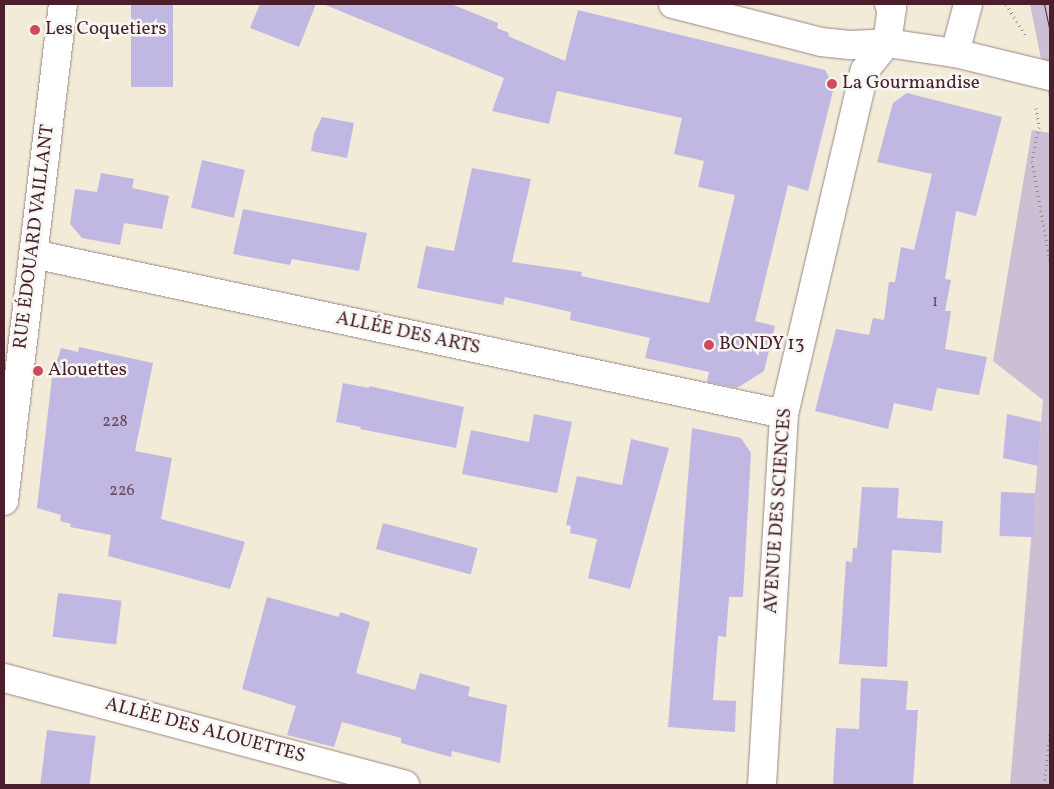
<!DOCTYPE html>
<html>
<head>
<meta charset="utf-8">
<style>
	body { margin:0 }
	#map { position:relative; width:1054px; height:789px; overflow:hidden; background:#f1ebd8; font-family:Vollkorn,serif }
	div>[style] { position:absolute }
	.industrial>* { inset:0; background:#ccbfd4 }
	.building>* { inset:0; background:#c1b7e3; transform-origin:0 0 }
	.path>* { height:3px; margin-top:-1.5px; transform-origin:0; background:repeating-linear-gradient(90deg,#9e8582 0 1px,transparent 0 5px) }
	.roads { filter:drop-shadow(0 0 1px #9e8582) drop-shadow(0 0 1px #9e8582) }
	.minor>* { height:28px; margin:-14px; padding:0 14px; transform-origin:14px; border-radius:14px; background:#fff }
	.tertiary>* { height:28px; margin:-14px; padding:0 14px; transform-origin:14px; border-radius:14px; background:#fff }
	.tram>* { height:1px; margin:-0.5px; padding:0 0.5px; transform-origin:0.5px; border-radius:0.5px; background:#4a1f2b }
	.dots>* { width:14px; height:14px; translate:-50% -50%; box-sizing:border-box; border:2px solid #f6f6f2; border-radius:50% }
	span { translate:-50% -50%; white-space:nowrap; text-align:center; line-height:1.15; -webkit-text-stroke:5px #f6f6f2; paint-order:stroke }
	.number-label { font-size:16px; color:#684559 }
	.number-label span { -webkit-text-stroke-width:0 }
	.poi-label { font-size:19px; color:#4a1f2b }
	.left { translate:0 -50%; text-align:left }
	.street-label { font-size:19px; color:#4a1f2b }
	.frame { position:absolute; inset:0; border:5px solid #4a1f2b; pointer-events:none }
</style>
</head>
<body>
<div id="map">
	<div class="industrial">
		<i style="clip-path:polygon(1030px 4px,1050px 4px,1050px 103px)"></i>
		<i style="clip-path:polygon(1032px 130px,1050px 133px,1050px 785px,1010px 785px,1043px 400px,993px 361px)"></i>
	</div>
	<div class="building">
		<i style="left:131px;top:4px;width:42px;height:83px"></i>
		<i style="clip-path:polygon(260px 4px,316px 4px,299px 47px,250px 28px)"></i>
		<i style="clip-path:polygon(323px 4px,451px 4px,498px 23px,497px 28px,509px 33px,508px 36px,565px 61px,578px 10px,825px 70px,834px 87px,808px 191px,788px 185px,755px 321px,775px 326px,764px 371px,737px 388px,707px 382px,709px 372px,645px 358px,650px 338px,570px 320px,571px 312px,505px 297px,503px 305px,417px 288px,426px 246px,454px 251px,472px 168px,531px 179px,512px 262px,582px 272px,581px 276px,709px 303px,735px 195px,698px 187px,704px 161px,674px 154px,682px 118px,557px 91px,549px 124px,492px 111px,504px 78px)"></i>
		<i style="clip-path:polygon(907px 93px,1002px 117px,976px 216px,956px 211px,945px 279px,951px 280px,945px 311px,951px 311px,945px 349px,987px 357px,979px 395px,937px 388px,932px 411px,894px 403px,888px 429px,815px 411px,836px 329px,869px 335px,873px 318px,884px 320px,889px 282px,895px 282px,901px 247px,914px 250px,932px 174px,877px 162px,893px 103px)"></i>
		<i style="clip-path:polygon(322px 117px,354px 123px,347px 158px,311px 151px,314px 134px)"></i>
		<i style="left:202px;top:160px;width:44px;height:49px;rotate:13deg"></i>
		<i style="clip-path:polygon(101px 173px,134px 179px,132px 188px,169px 196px,162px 229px,124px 223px,120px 245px,82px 238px,70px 224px,75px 189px,97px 192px)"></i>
		<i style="clip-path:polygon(243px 209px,367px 233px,359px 271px,292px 259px,290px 265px,233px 254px)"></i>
		<i style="clip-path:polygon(79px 347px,153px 363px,135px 451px,172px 458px,161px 519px,245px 542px,230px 589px,108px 556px,111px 535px,70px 527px,71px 524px,60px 521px,61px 515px,37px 508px,52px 377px,61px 348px,78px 352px)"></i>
		<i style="clip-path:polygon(343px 383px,369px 388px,369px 386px,464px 407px,456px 448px,360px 429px,361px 427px,336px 422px)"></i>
		<i style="clip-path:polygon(534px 414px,572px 422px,557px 493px,462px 474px,471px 430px,529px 442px)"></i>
		<i style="clip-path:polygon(1007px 414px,1041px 422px,1038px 466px,1003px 458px)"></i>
		<i style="clip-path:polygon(692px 428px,741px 438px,751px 453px,743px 597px,729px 597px,726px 637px,718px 636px,713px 700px,736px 701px,735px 732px,668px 727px)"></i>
		<i style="clip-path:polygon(631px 439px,669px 448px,630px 589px,588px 578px,597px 539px,570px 533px,571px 526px,566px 525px,577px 476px,622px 485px)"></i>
		<i style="clip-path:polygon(862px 487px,899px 488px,897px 518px,943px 521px,941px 553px,892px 550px,887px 667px,839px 664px,846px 561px,852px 562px,853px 548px,857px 548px)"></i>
		<i style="left:1001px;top:492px;width:34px;height:44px;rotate:2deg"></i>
		<i style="left:383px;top:523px;width:98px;height:27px;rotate:15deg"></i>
		<i style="left:58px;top:593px;width:64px;height:44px;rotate:7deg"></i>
		<i style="clip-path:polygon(267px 597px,339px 617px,340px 612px,370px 622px,356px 673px,415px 690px,420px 673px,470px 687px,468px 696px,507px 705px,500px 763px,452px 751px,451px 757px,401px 743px,401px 738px,342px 722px,334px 747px,287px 735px,296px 706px,242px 689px)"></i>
		<i style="clip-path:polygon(861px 678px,908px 681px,906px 710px,918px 710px,913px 785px,833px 785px,836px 728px,859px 729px)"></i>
		<i style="left:47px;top:730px;width:49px;height:55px;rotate:7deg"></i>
	</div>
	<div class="path">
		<i style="left:1006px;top:4px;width:36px;rotate:58deg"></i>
		<i style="left:1036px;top:108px;width:19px;rotate:81deg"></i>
		<i style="left:1039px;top:127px;width:35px;rotate:102deg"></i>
		<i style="left:1032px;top:161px;width:103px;rotate:79.9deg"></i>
		<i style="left:1044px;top:785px;width:52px;rotate:-83.4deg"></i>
	</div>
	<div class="roads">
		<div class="minor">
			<i style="left:955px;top:53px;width:51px;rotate:-75.1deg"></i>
			<i style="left:33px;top:254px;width:768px;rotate:12.03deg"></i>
			<i style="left:4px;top:678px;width:415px;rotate:14.9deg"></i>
			<i style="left:762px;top:785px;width:372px;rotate:-86.6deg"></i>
			<i style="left:784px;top:414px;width:353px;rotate:-76.8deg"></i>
			<i style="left:865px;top:70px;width:35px;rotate:-51deg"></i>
		</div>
		<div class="tertiary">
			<i style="left:673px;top:4px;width:153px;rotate:14.4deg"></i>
			<i style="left:821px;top:42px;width:31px;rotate:6deg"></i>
			<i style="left:852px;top:45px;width:35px;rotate:-3deg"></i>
			<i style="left:887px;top:43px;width:69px;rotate:8.4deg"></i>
			<i style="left:955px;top:53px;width:98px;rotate:13.6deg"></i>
			<i style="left:887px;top:43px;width:35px;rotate:-82deg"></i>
			<i style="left:892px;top:8px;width:5px;rotate:-127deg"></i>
			<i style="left:4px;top:501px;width:500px;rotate:-83.23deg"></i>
		</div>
	</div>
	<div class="tram">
		<i style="left:1044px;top:4px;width:30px;rotate:78deg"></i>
	</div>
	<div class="dots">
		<i style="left:35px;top:30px;background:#d1495b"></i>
		<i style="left:832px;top:84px;background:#d1495b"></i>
		<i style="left:709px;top:345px;background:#d1495b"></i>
		<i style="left:38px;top:371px;background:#d1495b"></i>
	</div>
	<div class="number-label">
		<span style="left:935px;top:302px">1</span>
		<span style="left:115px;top:422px">228</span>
		<span style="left:122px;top:491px">226</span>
	</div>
	<div class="poi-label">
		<span class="left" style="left:45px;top:30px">Les Coquetiers</span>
		<span class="left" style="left:842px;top:84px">La Gourmandise</span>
		<span class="left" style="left:719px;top:345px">BONDY 13</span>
		<span class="left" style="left:48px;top:371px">Alouettes</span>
	</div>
	<div class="street-label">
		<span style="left:35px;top:237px;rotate:-83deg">RUE ÉDOUARD VAILLANT</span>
		<span style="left:408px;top:334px;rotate:12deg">ALLÉE DES ARTS</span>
		<span style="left:779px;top:511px;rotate:-86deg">AVENUE DES SCIENCES</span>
		<span style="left:205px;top:731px;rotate:15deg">ALLÉE DES ALOUETTES</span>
	</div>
	<div class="frame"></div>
</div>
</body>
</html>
